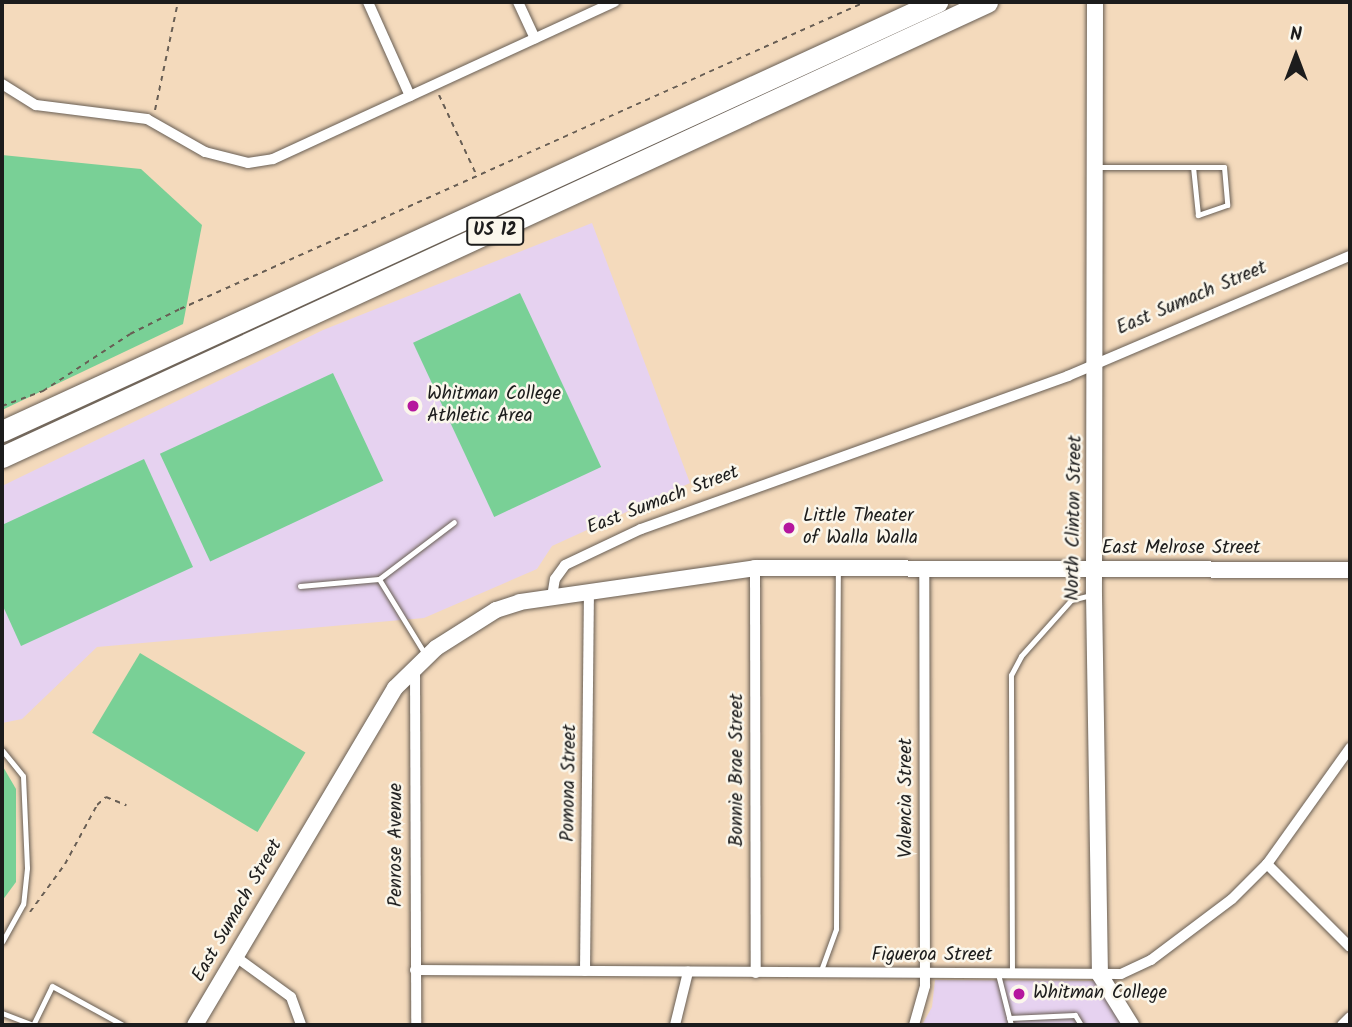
<!DOCTYPE html>
<html>
<head>
<meta charset="utf-8">
<style>
	body { margin:0 }
	#map { position:relative; width:1352px; height:1027px; overflow:hidden; background:#f4dabc; font-family:Kalam,sans-serif }
	div>[style] { position:absolute }
	.built>* { inset:0; background:#e6d2f0 }
	.green>* { inset:0; background:#79d096; transform-origin:0 0 }
	.path>* { height:2px; margin-top:-1px; transform-origin:0; background:repeating-linear-gradient(90deg,#685e54 0 5px,transparent 0 10px) }
	.roads { filter:drop-shadow(0 0 2px #685e54) drop-shadow(0 0 2px #685e54) }
	.lane>* { height:5px; margin:-2.5px; padding:0 2.5px; transform-origin:2.5px; border-radius:2.5px; background:#fff }
	.street>* { height:10px; margin:-5px; padding:0 5px; transform-origin:5px; border-radius:5px; background:#fff }
	.secondary>* { height:16px; margin:-8px; padding:0 8px; transform-origin:8px; border-radius:8px; background:#fff }
	.highway>* { height:21px; margin:-10.5px; padding:0 10.5px; transform-origin:10.5px; border-radius:10.5px; background:#fff }
	.dots>* { width:19px; height:19px; translate:-50% -50%; box-sizing:border-box; border:4px solid #fbf7ec; border-radius:50% }
	span { translate:-50% -50%; white-space:nowrap; text-align:center; line-height:1.15; -webkit-text-stroke:5px #fbf7ec; paint-order:stroke }
	.shield-label span { padding:2px 5px; background:#fbf7ec; border:2px solid; border-radius:5px; -webkit-text-stroke-width:0 }
	.shield-label { font-size:18px; color:#1c1c1c; font-weight:700 }
	.street-label { font-size:19px; color:#1c1c1c }
	.poi-label { font-size:19px; color:#1c1c1c }
	.left { translate:0 -50%; text-align:left }
	.frame { position:absolute; inset:0; border:4px solid #1c1c1c; pointer-events:none }
	.north { position:absolute; left:1261px; top:21px; width:70px; height:70px; -webkit-text-stroke:5px #fbf7ec; paint-order:stroke; rotate:0deg; font-size:19px; font-weight:700; line-height:28px; text-align:center; color:#1c1c1c }
	.north::after { content:''; display:block; margin:auto; width:24px; height:32px; background:#1c1c1c; clip-path:polygon(50% 0,100% 100%,50% 72%,0 100%) }
</style>
</head>
<body>
<div id="map">
	<div class="built">
		<i style="clip-path:polygon(592px 223px,690px 483px,552px 546px,537px 569px,424px 618px,97px 647px,22px 719px,2px 723px,2px 486px,323px 330px)"></i>
		<i style="clip-path:polygon(935px 980px,1095px 981px,1124px 1025px,922px 1025px,932px 1007px)"></i>
	</div>
	<div class="green">
		<i style="clip-path:polygon(2px 155px,141px 169px,202px 225px,183px 324px,2px 410px)"></i>
		<i style="left:520px;top:293px;width:192px;height:118px;rotate:65deg"></i>
		<i style="left:333px;top:373px;width:119px;height:191px;rotate:65deg"></i>
		<i style="clip-path:polygon(144px 459px,193px 567px,21px 646px,2px 604px,2px 525px)"></i>
		<i style="left:140px;top:653px;width:193px;height:93px;rotate:31deg"></i>
		<i style="clip-path:polygon(2px 765px,16px 789px,16px 882px,2px 901px)"></i>
	</div>
	<div class="path">
		<i style="left:439px;top:95px;width:89px;rotate:64.9deg"></i>
		<i style="left:155px;top:110px;width:110px;rotate:-78deg"></i>
		<i style="left:2px;top:406px;width:44px;rotate:-20.1deg"></i>
		<i style="left:43px;top:391px;width:104px;rotate:-33.2deg"></i>
		<i style="left:130px;top:334px;width:56px;rotate:-26.6deg"></i>
		<i style="left:180px;top:309px;width:751px;rotate:-24.14deg"></i>
		<i style="left:30px;top:912px;width:59px;rotate:-53.9deg"></i>
		<i style="left:65px;top:864px;width:67px;rotate:-61.5deg"></i>
		<i style="left:97px;top:805px;width:12px;rotate:-42deg"></i>
		<i style="left:106px;top:797px;width:22px;rotate:22deg"></i>
	</div>
	<div class="roads">
		<div class="lane">
			<i style="left:1098px;top:167px;width:126px"></i>
			<i style="left:1224px;top:167px;width:38px;rotate:85deg"></i>
			<i style="left:1227px;top:205px;width:31px;rotate:161deg"></i>
			<i style="left:1198px;top:215px;width:48px;rotate:-95.9deg"></i>
			<i style="left:379px;top:579px;width:88px;rotate:58.5deg"></i>
			<i style="left:300px;top:586px;width:79px;rotate:-5.1deg"></i>
			<i style="left:379px;top:579px;width:94px;rotate:-37.2deg"></i>
			<i style="left:2px;top:750px;width:33px;rotate:51deg"></i>
			<i style="left:23px;top:776px;width:92px;rotate:87.5deg"></i>
			<i style="left:27px;top:868px;width:36px;rotate:96deg"></i>
			<i style="left:23px;top:904px;width:43px;rotate:118.9deg"></i>
			<i style="left:820px;top:973px;width:47px;rotate:-70deg"></i>
			<i style="left:836px;top:929px;width:359px;rotate:-89.7deg"></i>
			<i style="left:998px;top:974px;width:53px;rotate:75.7deg"></i>
			<i style="left:1012px;top:974px;width:299px;rotate:-90.2deg"></i>
			<i style="left:1011px;top:675px;width:21px;rotate:-62deg"></i>
			<i style="left:1021px;top:656px;width:75px;rotate:-48.2deg"></i>
			<i style="left:1071px;top:600px;width:21px;rotate:-14deg"></i>
			<i style="left:2px;top:1013px;width:30px;rotate:21deg"></i>
			<i style="left:1009px;top:1018px;width:66px;rotate:-2.6deg"></i>
			<i style="left:1075px;top:1015px;width:12px;rotate:59deg"></i>
			<i style="left:33px;top:1025px;width:43px;rotate:-64deg"></i>
			<i style="left:52px;top:986px;width:81px;rotate:28.8deg"></i>
		</div>
		<div class="street">
			<i style="left:368px;top:2px;width:103px;rotate:65.9deg"></i>
			<i style="left:518px;top:2px;width:40px;rotate:65deg"></i>
			<i style="left:2px;top:84px;width:40px;rotate:32deg"></i>
			<i style="left:36px;top:105px;width:112px;rotate:7.2deg"></i>
			<i style="left:147px;top:119px;width:67px;rotate:29.6deg"></i>
			<i style="left:205px;top:152px;width:44px;rotate:14.3deg"></i>
			<i style="left:248px;top:163px;width:25px;rotate:-9deg"></i>
			<i style="left:273px;top:159px;width:376px;rotate:-24.7deg"></i>
			<i style="left:755px;top:568px;width:405px;rotate:89.9deg"></i>
			<i style="left:552px;top:597px;width:18px;rotate:-81deg"></i>
			<i style="left:555px;top:579px;width:17px;rotate:-54deg"></i>
			<i style="left:565px;top:565px;width:84px;rotate:-25.3deg"></i>
			<i style="left:641px;top:529px;width:454px;rotate:-19.7deg"></i>
			<i style="left:1068px;top:376px;width:306px;rotate:-23.1deg"></i>
			<i style="left:415px;top:668px;width:357px;rotate:89.8deg"></i>
			<i style="left:1267px;top:864px;width:117px;rotate:45deg"></i>
			<i style="left:236px;top:957px;width:68px;rotate:36deg"></i>
			<i style="left:291px;top:997px;width:30px;rotate:70deg"></i>
			<i style="left:415px;top:970px;width:706px;rotate:0.32deg"></i>
			<i style="left:1121px;top:974px;width:33px;rotate:-25deg"></i>
			<i style="left:1151px;top:960px;width:101px;rotate:-37deg"></i>
			<i style="left:1232px;top:899px;width:49px;rotate:-45deg"></i>
			<i style="left:1267px;top:864px;width:143px;rotate:-54.4deg"></i>
			<i style="left:585px;top:971px;width:377px;rotate:-89.4deg"></i>
			<i style="left:675px;top:1025px;width:55px;rotate:-76.2deg"></i>
			<i style="left:914px;top:1025px;width:41px;rotate:-74.2deg"></i>
			<i style="left:925px;top:986px;width:418px;rotate:-90.1deg"></i>
			<i style="left:1342px;top:1025px;width:11px;rotate:-45deg"></i>
		</div>
		<div class="secondary">
			<i style="left:1095px;top:2px;width:593px;rotate:90.1deg"></i>
			<i style="left:1094px;top:595px;width:380px;rotate:89.1deg"></i>
			<i style="left:1100px;top:975px;width:59px;rotate:58.2deg"></i>
			<i style="left:195px;top:1025px;width:392px;rotate:-59.3deg"></i>
			<i style="left:395px;top:688px;width:57px;rotate:-44.3deg"></i>
			<i style="left:436px;top:648px;width:71px;rotate:-32.3deg"></i>
			<i style="left:496px;top:610px;width:25px;rotate:-18deg"></i>
			<i style="left:520px;top:602px;width:237px;rotate:-8.2deg"></i>
			<i style="left:755px;top:568px;width:595px;rotate:0.19deg"></i>
		</div>
		<div class="highway">
			<i style="left:2px;top:431px;width:1029px;rotate:-24.65deg"></i>
			<i style="left:2px;top:457px;width:1085px;rotate:-24.79deg"></i>
		</div>
	</div>
	<div class="dots">
		<i style="left:413px;top:406px;background:#b5179e"></i>
		<i style="left:789px;top:528px;background:#b5179e"></i>
		<i style="left:1019px;top:994px;background:#b5179e"></i>
	</div>
	<div class="shield-label">
		<span style="left:495px;top:231px">US 12</span>
	</div>
	<div class="street-label">
		<span style="left:1192px;top:299px;rotate:-23deg">East Sumach Street</span>
		<span style="left:663px;top:501px;rotate:-21deg">East Sumach Street</span>
		<span style="left:1075px;top:518px;rotate:-89deg">North Clinton Street</span>
		<span style="left:1181px;top:549px">East Melrose Street</span>
		<span style="left:738px;top:770px;rotate:-90deg">Bonnie Brae Street</span>
		<span style="left:570px;top:783px;rotate:-89deg">Pomona Street</span>
		<span style="left:907px;top:798px;rotate:-90deg">Valencia Street</span>
		<span style="left:397px;top:845px;rotate:-90deg">Penrose Avenue</span>
		<span style="left:238px;top:911px;rotate:-60deg">East Sumach Street</span>
		<span style="left:932px;top:956px">Figueroa Street</span>
	</div>
	<div class="poi-label">
		<span class="left" style="left:427px;top:406px">Whitman College<br>Athletic Area</span>
		<span class="left" style="left:803px;top:528px">Little Theater<br>of Walla Walla</span>
		<span class="left" style="left:1033px;top:994px">Whitman College</span>
	</div>
	<div class="frame"></div>
	<div class="north">N</div>
</div>
</body>
</html>
